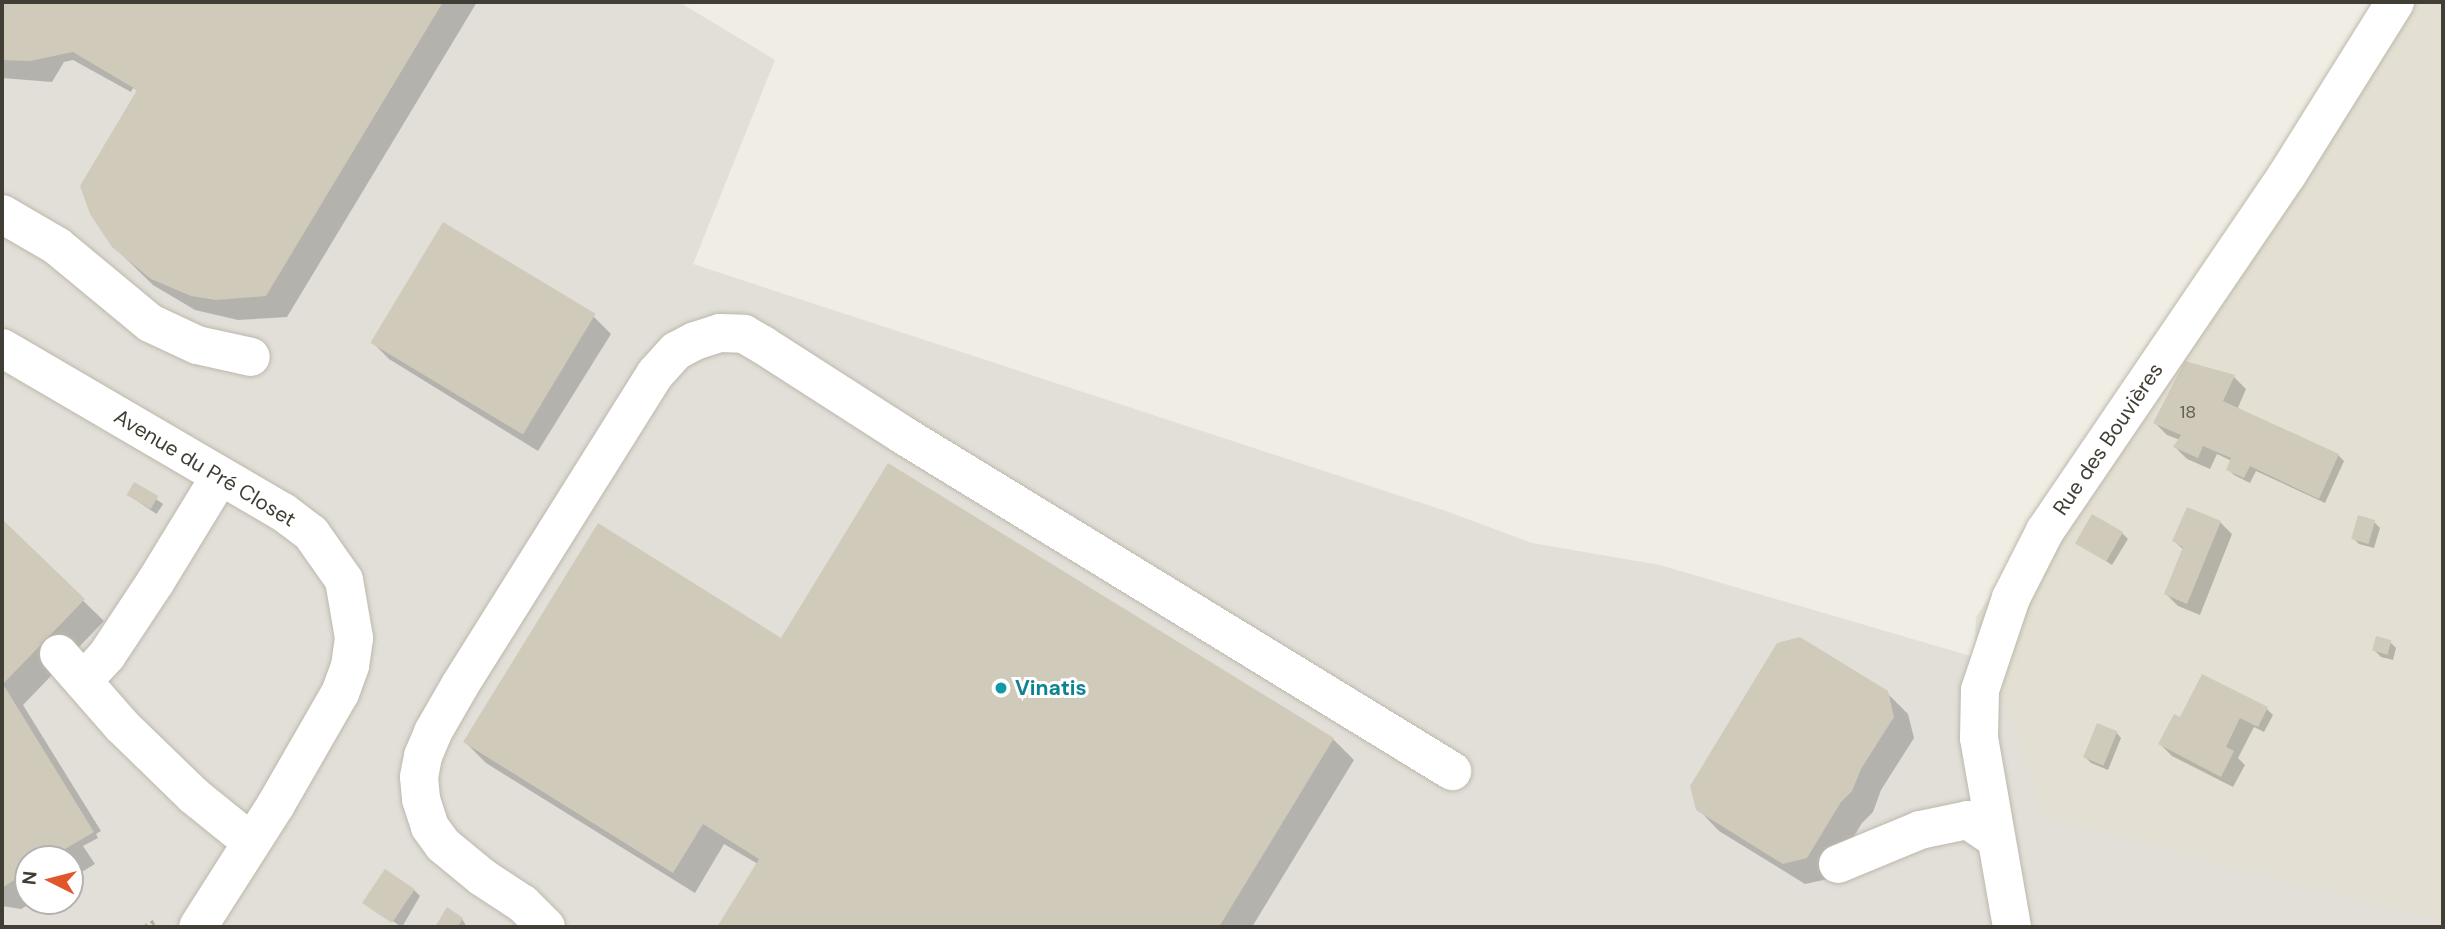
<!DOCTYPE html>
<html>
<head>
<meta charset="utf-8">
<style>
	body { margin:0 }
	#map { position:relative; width:2445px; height:929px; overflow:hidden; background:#f0ede4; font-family:"DM Sans",sans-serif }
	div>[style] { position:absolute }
	.residential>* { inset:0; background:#e3e0d3 }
	.industrial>* { inset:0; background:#e2dfd9 }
	.shadow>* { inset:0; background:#0003; transform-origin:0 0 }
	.building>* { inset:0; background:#d0cabb; transform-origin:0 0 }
	.path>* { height:4.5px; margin-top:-2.25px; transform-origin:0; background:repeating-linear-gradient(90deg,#bab29b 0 3.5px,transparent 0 7px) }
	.roads { filter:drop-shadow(0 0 2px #bdb8ab) drop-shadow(0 0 2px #bdb8ab) }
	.minor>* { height:38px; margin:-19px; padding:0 19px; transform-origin:19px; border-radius:19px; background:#fff }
	.dots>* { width:19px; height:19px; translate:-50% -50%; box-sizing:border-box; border:4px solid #fff; border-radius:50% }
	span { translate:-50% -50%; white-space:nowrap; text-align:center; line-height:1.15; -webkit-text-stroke:6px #fff; paint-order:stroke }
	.number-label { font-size:18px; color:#656156 }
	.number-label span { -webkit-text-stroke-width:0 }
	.street-label { font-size:21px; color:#413e35 }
	.culture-label { font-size:21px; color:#0d838f; font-weight:700 }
	.left { translate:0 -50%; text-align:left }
	.frame { position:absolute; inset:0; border:4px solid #413e35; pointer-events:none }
	.north { position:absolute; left:14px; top:845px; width:70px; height:70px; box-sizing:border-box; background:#fff; border:2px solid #b3b2ae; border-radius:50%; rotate:276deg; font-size:19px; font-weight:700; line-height:28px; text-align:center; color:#413e35 }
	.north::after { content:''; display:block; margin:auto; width:24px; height:32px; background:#e1562a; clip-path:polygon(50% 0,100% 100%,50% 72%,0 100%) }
</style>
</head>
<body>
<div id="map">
	<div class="residential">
		<i style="clip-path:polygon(2392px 2px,2443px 2px,2443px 921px,2044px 818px,1976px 617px)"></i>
	</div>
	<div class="industrial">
		<i style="clip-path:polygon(evenodd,2px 2px,679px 2px,775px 60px,693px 264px,1443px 510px,1532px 543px,1660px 565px,1974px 657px,1976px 617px,2045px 818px,2443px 921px,2443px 927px,2px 927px,2px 2px,28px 859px,70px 859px,70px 901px,28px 901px,28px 859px)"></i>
	</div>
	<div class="shadow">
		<i style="clip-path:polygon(2px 2px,477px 2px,287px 317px,238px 320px,195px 310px,153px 285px,113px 246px,138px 91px,133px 88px,131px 92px,73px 60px,64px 62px,52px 82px,2px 78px)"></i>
		<i style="clip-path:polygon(594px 317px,611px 334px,538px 451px,389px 359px,372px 342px)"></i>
		<i style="clip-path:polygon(2234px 377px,2246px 389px,2237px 410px,2338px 455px,2344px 461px,2325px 503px,2256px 471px,2250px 483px,2234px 475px,2228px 469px,2232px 461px,2217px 454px,2210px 469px,2187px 459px,2175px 447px,2180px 440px,2167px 435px,2155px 423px)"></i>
		<i style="left:135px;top:485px;width:34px;height:12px;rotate:34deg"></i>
		<i style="clip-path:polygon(2px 522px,104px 621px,23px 705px,101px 831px,96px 834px,98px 838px,83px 846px,95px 864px,70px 879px,70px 859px,28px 859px,28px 901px,35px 901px,21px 909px,2px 906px)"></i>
		<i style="clip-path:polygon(2220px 522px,2232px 534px,2200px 615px,2178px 606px,2166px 594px,2184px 550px,2174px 541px)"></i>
		<i style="clip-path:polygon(2374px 522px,2380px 528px,2374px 548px,2359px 544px,2353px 538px)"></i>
		<i style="clip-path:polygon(2122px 533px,2128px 539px,2112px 565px,2077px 542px)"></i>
		<i style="clip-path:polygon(782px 640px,1333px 739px,1354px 760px,1252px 927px,719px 927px,758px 864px,724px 844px,695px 893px,486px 763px,465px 742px)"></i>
		<i style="clip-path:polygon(2390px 642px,2396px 648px,2393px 660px,2381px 657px,2375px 651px)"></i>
		<i style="clip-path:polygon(1887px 693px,1908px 714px,1914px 738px,1881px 790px,1873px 812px,1862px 823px,1828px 879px,1805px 884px,1719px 831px,1698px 809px)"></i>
		<i style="clip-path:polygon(2267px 709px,2273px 715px,2264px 732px,2254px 727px,2238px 758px,2245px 765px,2233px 787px,2172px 756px,2160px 744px,2181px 720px)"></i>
		<i style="clip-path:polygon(2116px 732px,2121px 738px,2108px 770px,2091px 763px,2085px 757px)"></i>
		<i style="clip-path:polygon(414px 890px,420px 896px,402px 927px,366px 904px)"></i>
		<i style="clip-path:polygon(448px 910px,462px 919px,467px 927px,437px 927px)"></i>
	</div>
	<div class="building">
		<i style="clip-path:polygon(2px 2px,443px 2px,266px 296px,216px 300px,191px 296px,151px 279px,112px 247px,90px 214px,80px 186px,137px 90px,73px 52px,30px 61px,2px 60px)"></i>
		<i style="left:443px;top:222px;width:178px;height:141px;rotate:31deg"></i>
		<i style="clip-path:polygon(2185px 361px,2235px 375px,2223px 401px,2339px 454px,2319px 499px,2250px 466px,2244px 478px,2226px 470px,2231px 458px,2203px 446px,2198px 458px,2173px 447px,2181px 435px,2153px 423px)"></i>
		<i style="clip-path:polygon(888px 463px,1334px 738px,1219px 927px,717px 927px,759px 859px,703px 824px,673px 873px,463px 742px,598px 523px,781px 638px)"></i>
		<i style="left:134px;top:482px;width:28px;height:15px;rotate:30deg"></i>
		<i style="clip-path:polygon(2187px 507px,2221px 521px,2187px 604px,2164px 594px,2183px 547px,2172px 541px)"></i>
		<i style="left:2092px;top:514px;width:36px;height:34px;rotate:30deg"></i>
		<i style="left:2358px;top:515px;width:18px;height:25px;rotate:16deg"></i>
		<i style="clip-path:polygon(2px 519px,85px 599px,3px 684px,94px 832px,48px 859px,28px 859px,28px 871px,2px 888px)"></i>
		<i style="left:2376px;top:636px;width:16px;height:15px;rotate:15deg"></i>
		<i style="clip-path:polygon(1800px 637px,1888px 691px,1894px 717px,1861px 769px,1852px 791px,1841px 802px,1807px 858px,1783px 864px,1696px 810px,1690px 786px,1777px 643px)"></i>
		<i style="clip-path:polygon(2202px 674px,2268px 707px,2258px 727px,2240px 718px,2226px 747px,2234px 751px,2221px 777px,2158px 744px,2174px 714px,2180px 717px)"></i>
		<i style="left:2097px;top:723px;width:22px;height:37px;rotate:22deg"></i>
		<i style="left:385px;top:869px;width:36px;height:41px;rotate:34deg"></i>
		<i style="clip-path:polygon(447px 907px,463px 918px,458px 927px,435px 927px)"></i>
	</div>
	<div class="path">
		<i style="left:145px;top:927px;width:13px;rotate:-32deg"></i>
	</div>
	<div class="roads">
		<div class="minor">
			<i style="left:2px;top:214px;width:64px;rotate:30.2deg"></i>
			<i style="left:57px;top:246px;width:121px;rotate:39.6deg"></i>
			<i style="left:150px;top:323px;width:52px;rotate:25.1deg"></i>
			<i style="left:197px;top:345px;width:55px;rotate:12.5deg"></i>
			<i style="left:2px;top:348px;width:325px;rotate:30.3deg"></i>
			<i style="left:283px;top:512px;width:35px;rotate:37deg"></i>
			<i style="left:311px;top:533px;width:57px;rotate:54.9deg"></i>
			<i style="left:344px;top:580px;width:59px;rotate:80.2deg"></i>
			<i style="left:354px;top:638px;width:28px;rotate:98deg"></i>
			<i style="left:350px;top:666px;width:29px;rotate:110deg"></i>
			<i style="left:340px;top:693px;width:130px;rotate:119.9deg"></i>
			<i style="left:275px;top:806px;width:143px;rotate:122.5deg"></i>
			<i style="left:59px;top:654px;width:96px;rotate:48.8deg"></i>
			<i style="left:122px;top:726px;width:100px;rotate:44.2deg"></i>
			<i style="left:194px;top:796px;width:73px;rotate:38.9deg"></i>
			<i style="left:83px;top:681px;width:35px;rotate:-47deg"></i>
			<i style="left:107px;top:655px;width:89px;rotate:-56.5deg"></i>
			<i style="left:156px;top:581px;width:123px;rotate:-58.6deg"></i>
			<i style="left:1838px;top:864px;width:89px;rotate:-22.5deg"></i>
			<i style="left:1920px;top:830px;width:49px;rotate:-11.8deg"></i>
			<i style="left:1968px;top:820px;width:32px;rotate:34deg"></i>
			<i style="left:546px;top:927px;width:33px;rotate:-135deg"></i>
			<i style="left:523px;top:904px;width:49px;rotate:-146.6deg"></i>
			<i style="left:482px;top:877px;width:50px;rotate:-140.6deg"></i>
			<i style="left:443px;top:845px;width:22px;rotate:-126deg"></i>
			<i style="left:430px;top:827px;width:29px;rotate:-108deg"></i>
			<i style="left:421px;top:799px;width:22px;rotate:-95deg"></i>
			<i style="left:419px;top:777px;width:21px;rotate:-79deg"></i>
			<i style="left:423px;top:756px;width:26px;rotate:-67deg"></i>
			<i style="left:433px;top:732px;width:54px;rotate:-60.1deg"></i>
			<i style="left:460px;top:685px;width:368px;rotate:-57.9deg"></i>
			<i style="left:656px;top:373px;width:30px;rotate:-48deg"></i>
			<i style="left:676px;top:351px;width:21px;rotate:-28deg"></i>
			<i style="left:695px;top:341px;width:26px;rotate:-18deg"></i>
			<i style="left:720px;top:333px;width:24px;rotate:2deg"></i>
			<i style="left:744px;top:334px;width:22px;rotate:30deg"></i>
			<i style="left:763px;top:345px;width:166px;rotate:32.7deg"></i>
			<i style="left:903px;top:435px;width:644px;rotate:31.47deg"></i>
			<i style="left:2012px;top:927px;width:192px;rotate:-99.9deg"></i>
			<i style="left:1979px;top:738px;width:48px;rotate:-88.8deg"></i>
			<i style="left:1980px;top:690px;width:97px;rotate:-71.4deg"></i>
			<i style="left:2011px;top:598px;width:75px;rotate:-63.1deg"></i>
			<i style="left:2045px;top:531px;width:430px;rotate:-55.8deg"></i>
			<i style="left:2287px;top:175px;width:204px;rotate:-58deg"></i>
		</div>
	</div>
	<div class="dots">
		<i style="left:1001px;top:688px;background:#0f9aa8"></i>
	</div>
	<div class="number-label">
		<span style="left:2188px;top:412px">18</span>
	</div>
	<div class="street-label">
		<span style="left:2108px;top:439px;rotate:-56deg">Rue des Bouvières</span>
		<span style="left:205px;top:468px;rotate:31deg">Avenue du Pré Closet</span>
	</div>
	<div class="culture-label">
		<span class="left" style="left:1015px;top:688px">Vinatis</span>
	</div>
	<div class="frame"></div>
	<div class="north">N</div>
</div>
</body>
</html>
